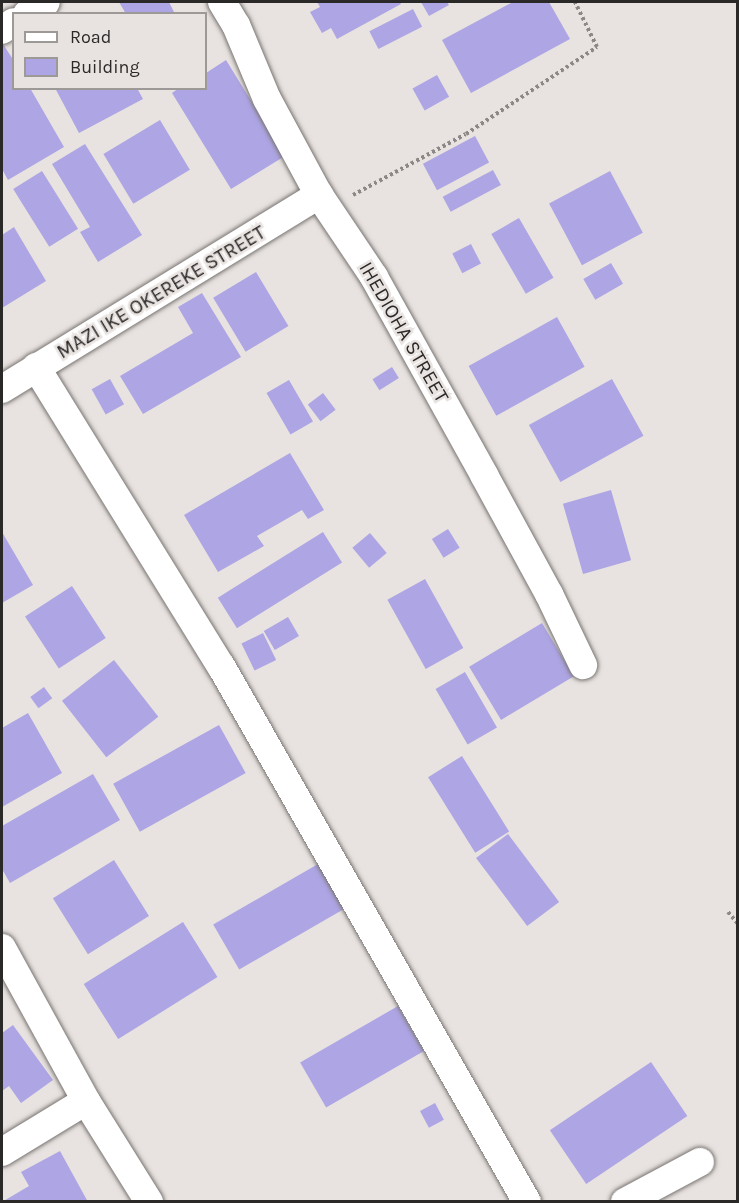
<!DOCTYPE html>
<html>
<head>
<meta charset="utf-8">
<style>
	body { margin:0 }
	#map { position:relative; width:739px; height:1203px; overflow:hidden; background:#e8e3e0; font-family:Karla,sans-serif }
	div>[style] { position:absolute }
	.building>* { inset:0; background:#aea5e4; transform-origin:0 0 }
	.path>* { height:4px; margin-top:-2px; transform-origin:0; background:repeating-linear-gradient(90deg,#8c8886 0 3px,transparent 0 6px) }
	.roads { filter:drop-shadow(0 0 2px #787471) drop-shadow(0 0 2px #787471) }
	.minor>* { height:28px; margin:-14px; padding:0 14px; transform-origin:14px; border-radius:14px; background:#fff }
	span { translate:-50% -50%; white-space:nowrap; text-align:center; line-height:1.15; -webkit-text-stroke:5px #e8e3e0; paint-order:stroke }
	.street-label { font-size:20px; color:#2b2928 }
	.frame { position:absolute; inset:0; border:3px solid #2b2928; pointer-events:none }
	.legend { position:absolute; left:12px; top:12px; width:195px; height:78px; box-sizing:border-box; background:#e8e3e0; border:2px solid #9c9996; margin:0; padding:8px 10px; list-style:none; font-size:18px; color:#2b2928 }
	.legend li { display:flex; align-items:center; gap:12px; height:30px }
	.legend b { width:30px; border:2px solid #9c9996 }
</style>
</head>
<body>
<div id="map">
	<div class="building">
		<i style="clip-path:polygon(119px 2px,169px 2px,175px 14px,126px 14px)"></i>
		<i style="clip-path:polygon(317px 2px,400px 2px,401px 4px,337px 39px,331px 28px,322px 33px,310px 12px,320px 7px)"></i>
		<i style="clip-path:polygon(421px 2px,447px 2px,449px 5px,429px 16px)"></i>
		<i style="clip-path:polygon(513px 2px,549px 2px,570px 39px,471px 93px,442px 40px)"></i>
		<i style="left:413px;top:9px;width:20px;height:49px;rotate:63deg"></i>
		<i style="clip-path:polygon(3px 44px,14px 61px,14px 88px,30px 88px,64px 147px,8px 180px,2px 169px)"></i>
		<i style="clip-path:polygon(226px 60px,285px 156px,231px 189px,172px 93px,179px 88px,206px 88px,206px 73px)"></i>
		<i style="left:437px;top:75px;width:25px;height:28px;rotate:61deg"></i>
		<i style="clip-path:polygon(55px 88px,137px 88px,143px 99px,79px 133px)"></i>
		<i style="left:160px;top:120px;width:58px;height:66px;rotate:59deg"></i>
		<i style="left:475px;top:136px;width:30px;height:59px;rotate:62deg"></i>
		<i style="clip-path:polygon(85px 144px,142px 235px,98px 262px,80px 232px,90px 227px,52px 164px)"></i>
		<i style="left:493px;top:170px;width:17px;height:57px;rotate:62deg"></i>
		<i style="left:42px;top:171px;width:68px;height:34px;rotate:58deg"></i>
		<i style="left:610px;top:171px;width:70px;height:69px;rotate:62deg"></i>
		<i style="left:519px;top:218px;width:69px;height:32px;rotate:60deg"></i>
		<i style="clip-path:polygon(14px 227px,46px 281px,2px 308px,2px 235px)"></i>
		<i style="left:471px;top:244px;width:22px;height:21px;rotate:63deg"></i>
		<i style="left:611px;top:263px;width:24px;height:32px;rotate:60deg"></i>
		<i style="left:256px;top:272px;width:63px;height:50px;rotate:59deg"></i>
		<i style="clip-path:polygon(202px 293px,241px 357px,143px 414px,120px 376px,193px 333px,178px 307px)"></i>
		<i style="left:557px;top:317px;width:57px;height:101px;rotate:61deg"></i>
		<i style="left:392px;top:367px;width:13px;height:23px;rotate:58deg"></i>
		<i style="left:110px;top:379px;width:29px;height:21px;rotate:61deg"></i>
		<i style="left:612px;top:379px;width:65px;height:95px;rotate:61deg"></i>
		<i style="left:289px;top:380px;width:48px;height:26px;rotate:60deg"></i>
		<i style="left:323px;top:393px;width:21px;height:19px;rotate:53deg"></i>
		<i style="clip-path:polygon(290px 453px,324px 510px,308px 519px,302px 510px,257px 536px,264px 546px,218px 572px,184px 515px)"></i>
		<i style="left:611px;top:490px;width:73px;height:50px;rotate:74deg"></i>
		<i style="left:448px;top:529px;width:22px;height:19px;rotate:58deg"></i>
		<i style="clip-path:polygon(2px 532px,33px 585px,2px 603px)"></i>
		<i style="left:323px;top:532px;width:36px;height:124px;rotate:58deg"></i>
		<i style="left:370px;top:533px;width:26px;height:23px;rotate:50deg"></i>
		<i style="left:425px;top:579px;width:79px;height:43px;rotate:61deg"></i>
		<i style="left:72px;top:586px;width:62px;height:56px;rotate:57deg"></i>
		<i style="left:288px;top:617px;width:22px;height:28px;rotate:60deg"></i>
		<i style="left:542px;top:623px;width:62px;height:85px;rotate:59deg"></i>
		<i style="left:263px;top:633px;width:30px;height:24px;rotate:64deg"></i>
		<i style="left:114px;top:660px;width:72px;height:66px;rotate:52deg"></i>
		<i style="left:465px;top:672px;width:64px;height:34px;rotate:60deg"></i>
		<i style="left:44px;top:687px;width:14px;height:17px;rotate:54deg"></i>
		<i style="clip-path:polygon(28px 713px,62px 773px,2px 807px,2px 728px)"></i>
		<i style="left:219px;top:725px;width:55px;height:121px;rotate:61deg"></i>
		<i style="left:462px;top:756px;width:89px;height:40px;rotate:58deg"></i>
		<i style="clip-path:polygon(93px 774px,120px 820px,10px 883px,2px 869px,2px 826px)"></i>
		<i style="left:508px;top:834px;width:85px;height:40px;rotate:53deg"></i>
		<i style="left:114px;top:860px;width:66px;height:72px;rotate:58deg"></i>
		<i style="left:318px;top:864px;width:52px;height:121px;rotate:60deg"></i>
		<i style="left:183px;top:922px;width:65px;height:117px;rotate:58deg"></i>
		<i style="left:398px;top:1006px;width:52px;height:113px;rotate:60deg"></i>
		<i style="clip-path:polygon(13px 1025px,53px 1080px,21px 1103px,9px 1086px,2px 1091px,2px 1033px)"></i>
		<i style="left:651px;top:1062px;width:65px;height:122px;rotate:56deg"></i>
		<i style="left:435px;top:1103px;width:19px;height:17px;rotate:62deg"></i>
		<i style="clip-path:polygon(60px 1151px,88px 1202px,2px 1202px,29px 1186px,21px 1172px)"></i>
	</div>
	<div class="path">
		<i style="left:353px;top:195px;width:128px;rotate:-28.4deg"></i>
		<i style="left:466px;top:134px;width:157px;rotate:-33.6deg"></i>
		<i style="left:597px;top:47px;width:50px;rotate:-116.1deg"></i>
		<i style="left:728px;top:912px;width:16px;rotate:50deg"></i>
	</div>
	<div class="roads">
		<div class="minor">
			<i style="left:222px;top:2px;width:27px;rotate:59deg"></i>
			<i style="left:236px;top:25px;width:80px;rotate:67.3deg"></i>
			<i style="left:267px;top:99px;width:109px;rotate:61.6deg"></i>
			<i style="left:319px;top:195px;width:99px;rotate:56.1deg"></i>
			<i style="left:374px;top:277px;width:227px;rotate:60.9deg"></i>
			<i style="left:484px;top:475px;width:136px;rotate:61.4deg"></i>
			<i style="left:549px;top:594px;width:79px;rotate:64.4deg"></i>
			<i style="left:27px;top:14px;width:22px;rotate:-32deg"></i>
			<i style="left:2px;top:30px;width:14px;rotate:-34deg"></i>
			<i style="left:36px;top:367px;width:352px;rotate:58.3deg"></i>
			<i style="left:221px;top:666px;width:617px;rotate:60.28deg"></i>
			<i style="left:2px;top:389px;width:372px;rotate:-31.5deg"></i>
			<i style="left:2px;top:948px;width:175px;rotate:61.2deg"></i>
			<i style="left:86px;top:1101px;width:119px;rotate:58deg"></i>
			<i style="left:2px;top:1152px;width:98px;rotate:-31.3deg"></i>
			<i style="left:625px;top:1202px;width:85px;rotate:-28.1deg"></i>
		</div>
	</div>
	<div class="street-label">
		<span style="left:161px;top:292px;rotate:-31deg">MAZI IKE OKEREKE STREET</span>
		<span style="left:404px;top:332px;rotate:60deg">IHEDIOHA STREET</span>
	</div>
	<div class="frame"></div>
	<ul class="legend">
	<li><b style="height:8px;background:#fff"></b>Road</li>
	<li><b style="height:16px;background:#aea5e4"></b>Building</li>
	</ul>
</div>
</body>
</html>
